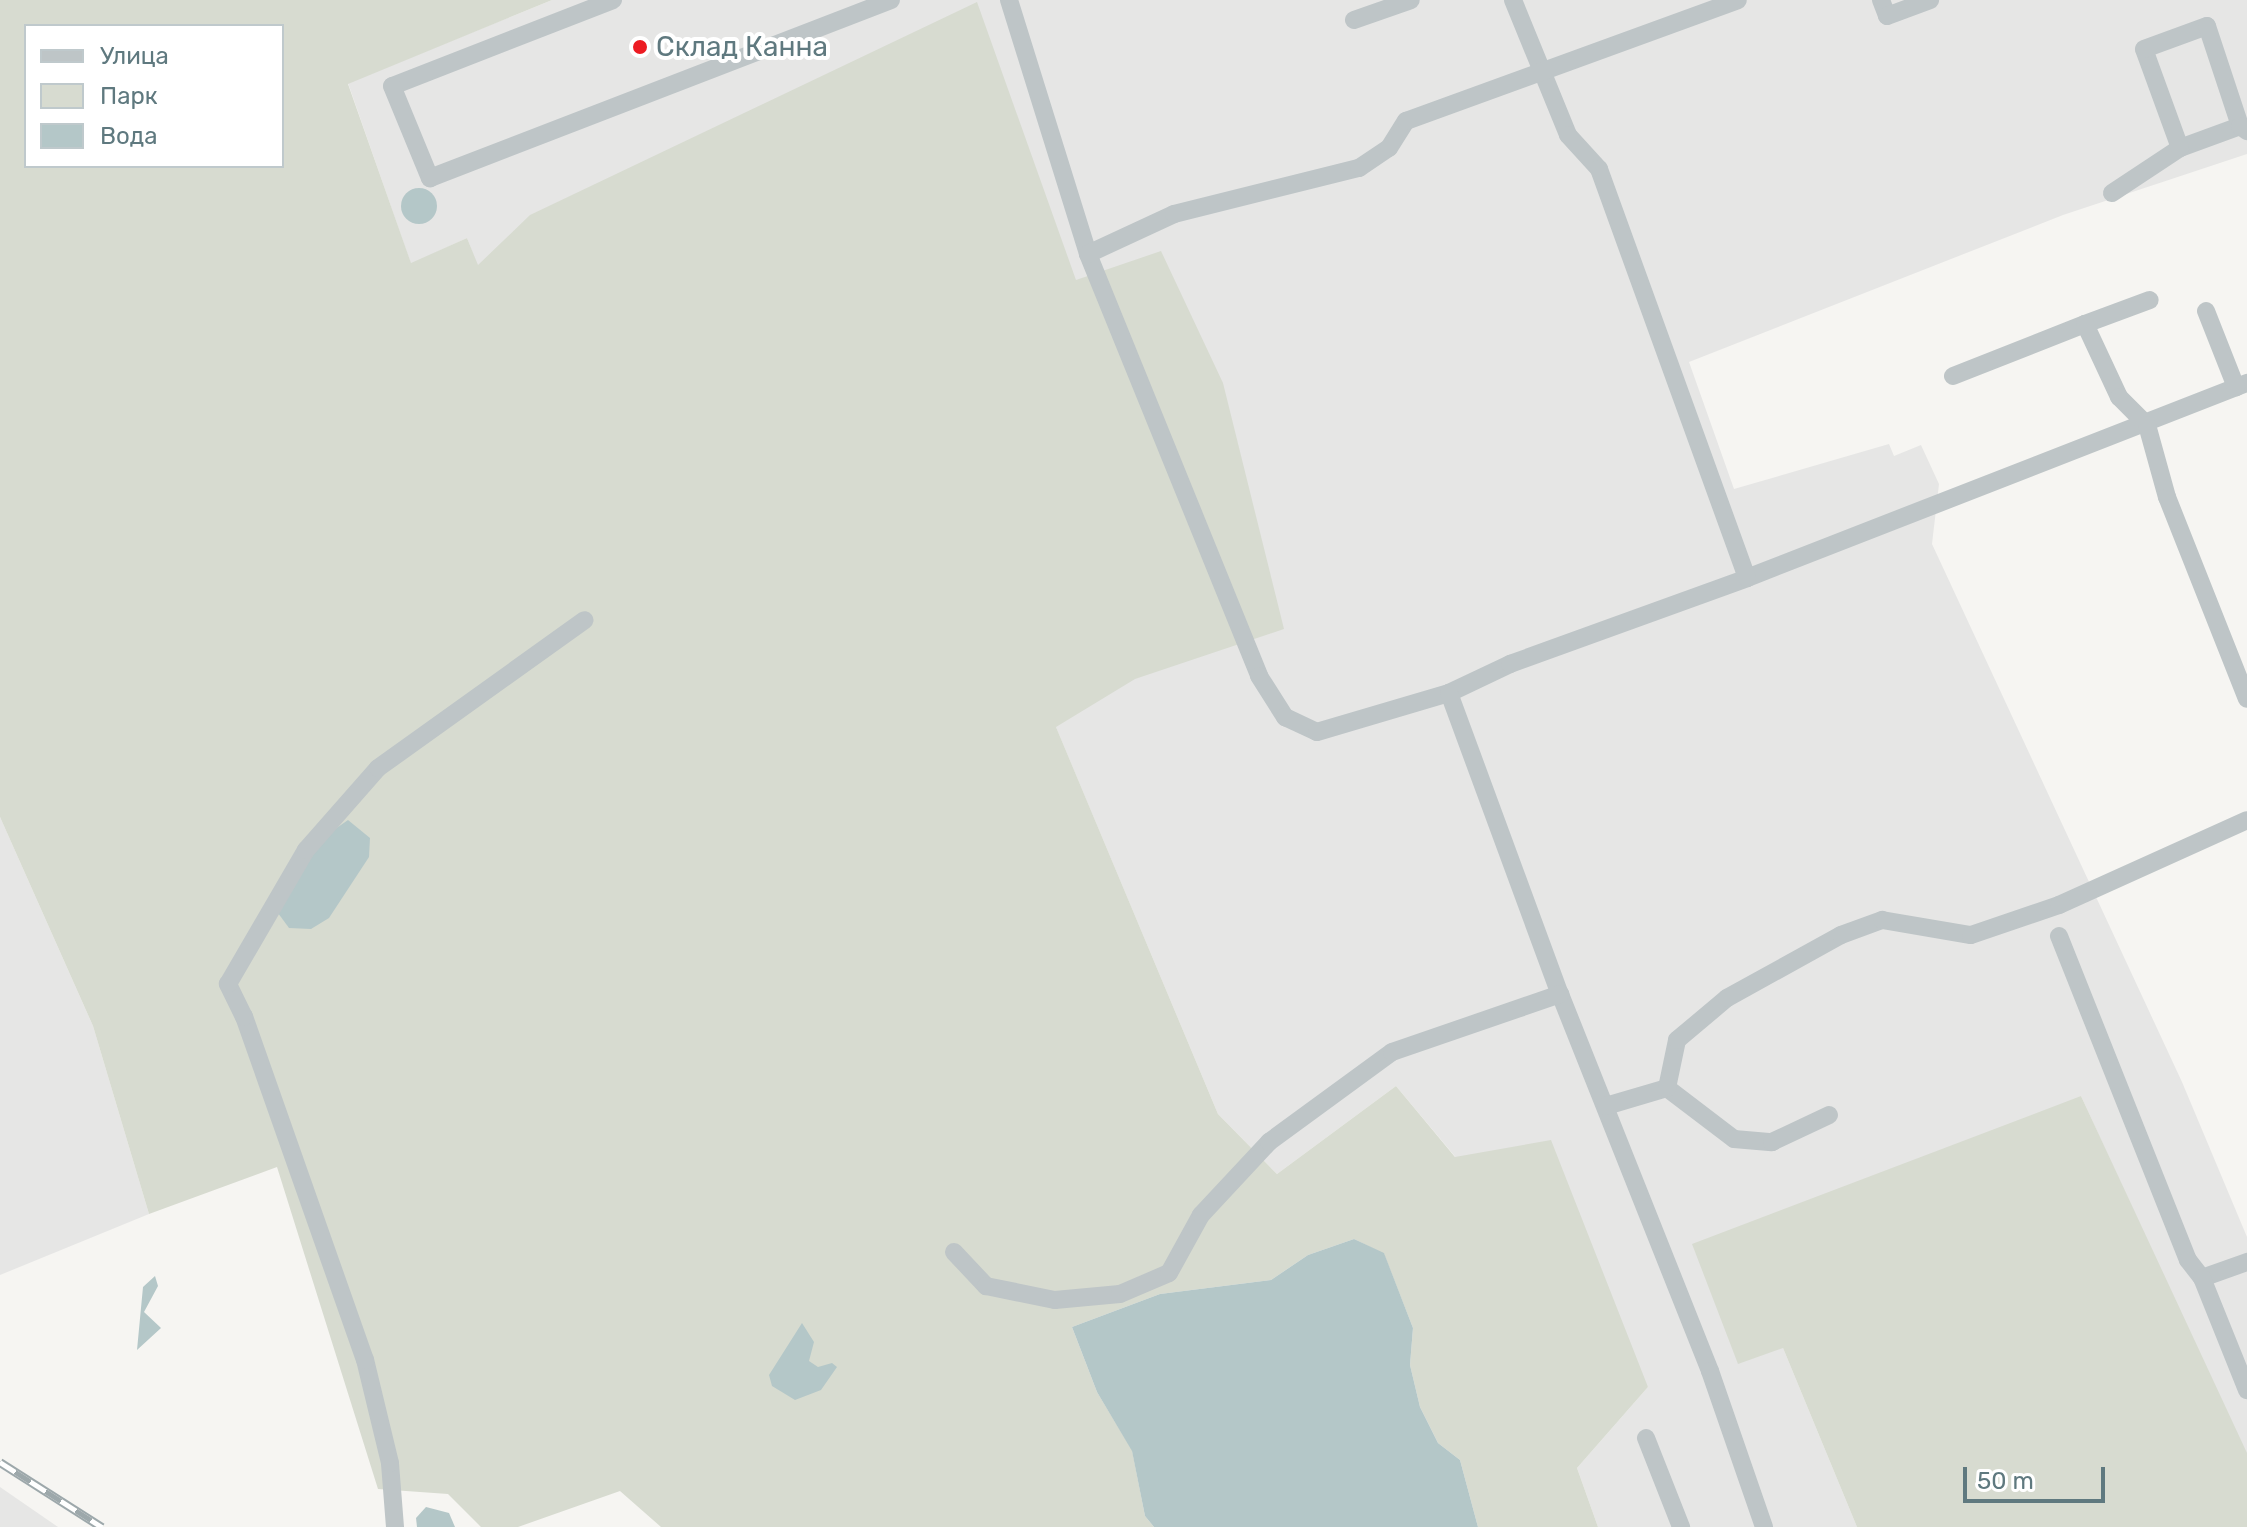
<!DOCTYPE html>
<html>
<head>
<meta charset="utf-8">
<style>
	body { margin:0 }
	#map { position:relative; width:2247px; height:1527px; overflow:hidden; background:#f6f5f2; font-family:Rubik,sans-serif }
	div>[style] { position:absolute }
	.built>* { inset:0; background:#e6e6e5 }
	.green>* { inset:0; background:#d7dbd0 }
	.water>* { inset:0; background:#b4c7c8 }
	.round { border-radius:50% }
	.minor>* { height:18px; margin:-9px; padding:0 9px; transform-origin:9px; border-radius:9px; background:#bec5c7 }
	.rail>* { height:9px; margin-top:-4.5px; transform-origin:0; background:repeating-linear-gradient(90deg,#fff 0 18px,#9da8ab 0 36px); box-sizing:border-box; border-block:2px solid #9da8ab }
	.dots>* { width:22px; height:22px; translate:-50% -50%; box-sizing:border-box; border:4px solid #fff; border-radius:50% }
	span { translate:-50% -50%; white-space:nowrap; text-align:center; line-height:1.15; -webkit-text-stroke:8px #fff; paint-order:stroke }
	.poi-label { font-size:28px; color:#5f797f }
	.left { translate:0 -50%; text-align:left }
	.legend { position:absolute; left:24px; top:24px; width:260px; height:144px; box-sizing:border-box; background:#fff; border:2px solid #bfc9cc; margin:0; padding:10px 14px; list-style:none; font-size:24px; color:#5f797f }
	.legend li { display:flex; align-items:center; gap:16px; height:40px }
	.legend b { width:40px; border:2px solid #bfc9cc }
	.scale { position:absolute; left:1963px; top:1467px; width:142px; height:36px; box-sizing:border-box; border:4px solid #5f797f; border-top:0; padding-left:10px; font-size:24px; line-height:28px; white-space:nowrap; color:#5f797f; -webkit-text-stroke:6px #fff; paint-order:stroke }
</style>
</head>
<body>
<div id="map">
	<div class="built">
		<i style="clip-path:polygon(552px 0,2247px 0,2247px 154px,2063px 215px,1689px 362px,1734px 489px,1889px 444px,1894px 456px,1921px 445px,1939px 484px,1932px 544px,2182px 1082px,2247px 1237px,2247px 1458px,2081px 1096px,1783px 1348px,1857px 1527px,1598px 1527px,1577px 1468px,1648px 1387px,1396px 1086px,1277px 1174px,1218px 1114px,1006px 608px,654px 733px,467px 238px,411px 264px,348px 83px)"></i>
		<i style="clip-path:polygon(0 817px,93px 1026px,149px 1214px,0 1275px)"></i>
		<i style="clip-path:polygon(0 1487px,58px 1527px,0 1527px)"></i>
	</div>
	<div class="green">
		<i style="clip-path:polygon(evenodd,0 0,552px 0,348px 84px,411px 263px,467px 238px,478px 265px,530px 215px,977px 2px,1076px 280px,1161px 251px,1223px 383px,1284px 629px,1135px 679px,1056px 727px,1218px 1114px,1277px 1174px,1396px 1086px,1455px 1157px,1551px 1140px,1648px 1387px,1577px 1468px,1598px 1527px,1478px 1527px,1460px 1460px,1438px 1443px,1420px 1407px,1410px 1365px,1413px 1328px,1384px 1254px,1354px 1239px,1308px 1255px,1271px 1280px,1160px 1294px,1072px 1327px,1097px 1392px,1132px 1450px,1145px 1516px,1154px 1527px,661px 1527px,620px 1491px,518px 1527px,481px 1527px,448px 1494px,378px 1489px,277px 1167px,149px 1214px,93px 1026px,0 817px,0 0,26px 26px,282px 26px,282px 166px,26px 166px,26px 26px)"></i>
		<i style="clip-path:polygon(2081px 1096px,2247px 1453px,2247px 1527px,1857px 1527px,1783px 1348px,1738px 1364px,1692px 1244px)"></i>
	</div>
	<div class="water">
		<i class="round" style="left:401px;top:188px;width:36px;height:36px"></i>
		<i style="clip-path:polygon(348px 820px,370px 838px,369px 857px,329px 918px,311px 929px,289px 928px,278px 913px,321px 839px)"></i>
		<i style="clip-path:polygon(1354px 1239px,1384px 1253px,1413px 1328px,1410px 1365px,1420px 1407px,1438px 1443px,1460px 1460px,1478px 1527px,1154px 1527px,1145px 1516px,1132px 1451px,1097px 1392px,1072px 1327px,1160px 1294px,1271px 1280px,1308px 1255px)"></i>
		<i style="clip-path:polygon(155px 1276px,158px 1286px,144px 1312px,161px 1328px,137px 1350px,143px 1287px)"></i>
		<i style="clip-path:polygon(802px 1323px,814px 1342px,809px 1361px,818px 1367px,832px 1363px,837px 1367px,821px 1390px,795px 1400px,772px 1386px,769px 1375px)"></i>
		<i style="clip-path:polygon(426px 1507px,449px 1513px,455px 1527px,417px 1527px,416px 1518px)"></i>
	</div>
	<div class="minor">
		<i style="left:613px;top:0;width:237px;rotate:158.7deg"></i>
		<i style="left:392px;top:86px;width:100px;rotate:67.6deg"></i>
		<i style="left:430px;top:178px;width:494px;rotate:-21.1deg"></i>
		<i style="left:1009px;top:0;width:266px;rotate:72.7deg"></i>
		<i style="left:1088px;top:254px;width:455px;rotate:67.9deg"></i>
		<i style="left:1259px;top:676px;width:49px;rotate:57.6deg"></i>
		<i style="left:1285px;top:717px;width:35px;rotate:25deg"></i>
		<i style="left:1317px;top:732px;width:138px;rotate:-16.5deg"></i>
		<i style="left:1449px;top:693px;width:68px;rotate:-25.4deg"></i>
		<i style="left:1510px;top:664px;width:252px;rotate:-19.9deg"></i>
		<i style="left:1747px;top:578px;width:537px;rotate:-21.31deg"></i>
		<i style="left:1513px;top:0;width:146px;rotate:67.8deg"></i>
		<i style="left:1568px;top:135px;width:46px;rotate:47.6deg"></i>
		<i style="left:1599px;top:169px;width:435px;rotate:70.1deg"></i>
		<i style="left:1881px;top:0;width:17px;rotate:69deg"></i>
		<i style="left:1887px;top:16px;width:46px;rotate:-20.4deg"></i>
		<i style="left:1354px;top:20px;width:60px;rotate:-19.3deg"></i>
		<i style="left:2180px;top:148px;width:64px;rotate:-20.1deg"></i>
		<i style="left:2112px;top:193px;width:82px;rotate:-33.5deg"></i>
		<i style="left:2180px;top:148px;width:105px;rotate:-110deg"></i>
		<i style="left:2144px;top:49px;width:67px;rotate:-20.1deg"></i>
		<i style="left:2207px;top:26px;width:105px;rotate:71.7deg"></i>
		<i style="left:2240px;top:126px;width:9px;rotate:36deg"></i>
		<i style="left:1088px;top:254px;width:95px;rotate:-24.9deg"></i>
		<i style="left:1174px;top:214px;width:191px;rotate:-14deg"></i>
		<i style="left:1359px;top:168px;width:36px;rotate:-34deg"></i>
		<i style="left:1389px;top:148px;width:32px;rotate:-58deg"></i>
		<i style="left:1406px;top:121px;width:353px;rotate:-20deg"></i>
		<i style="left:2206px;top:311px;width:82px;rotate:68.5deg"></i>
		<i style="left:2085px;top:324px;width:69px;rotate:-20.3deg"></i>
		<i style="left:1953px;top:376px;width:142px;rotate:-21.5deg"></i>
		<i style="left:2085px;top:324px;width:81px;rotate:65deg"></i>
		<i style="left:2119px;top:397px;width:40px;rotate:45deg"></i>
		<i style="left:2147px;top:425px;width:75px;rotate:74.5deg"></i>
		<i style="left:2167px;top:497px;width:217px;rotate:68.4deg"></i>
		<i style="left:1449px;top:693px;width:321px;rotate:69.8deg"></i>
		<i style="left:1560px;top:994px;width:406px;rotate:68.3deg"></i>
		<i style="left:1710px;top:1371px;width:165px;rotate:70.9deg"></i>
		<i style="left:2059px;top:936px;width:349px;rotate:68.3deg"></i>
		<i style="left:2188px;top:1260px;width:23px;rotate:52deg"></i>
		<i style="left:2202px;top:1278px;width:48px;rotate:-19.6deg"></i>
		<i style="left:1667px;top:1088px;width:84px;rotate:37.3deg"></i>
		<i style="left:1734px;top:1139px;width:38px;rotate:5deg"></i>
		<i style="left:1772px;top:1142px;width:63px;rotate:-25.3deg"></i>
		<i style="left:1606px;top:1106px;width:64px;rotate:-16.4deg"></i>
		<i style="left:1667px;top:1088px;width:49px;rotate:-78.2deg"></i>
		<i style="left:1677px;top:1040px;width:65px;rotate:-40deg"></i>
		<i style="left:1727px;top:998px;width:130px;rotate:-28.9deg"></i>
		<i style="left:1841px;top:935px;width:44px;rotate:-20.1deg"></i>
		<i style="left:1882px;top:920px;width:90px;rotate:9.6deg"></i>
		<i style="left:1971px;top:935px;width:93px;rotate:-18.8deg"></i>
		<i style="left:2059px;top:905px;width:206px;rotate:-24.3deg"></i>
		<i style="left:954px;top:1252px;width:47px;rotate:46.7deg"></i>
		<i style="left:986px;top:1286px;width:70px;rotate:11.5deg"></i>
		<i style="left:1055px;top:1300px;width:65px;rotate:-5.3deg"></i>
		<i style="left:1120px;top:1294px;width:53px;rotate:-23.2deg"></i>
		<i style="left:1169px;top:1273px;width:66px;rotate:-61.1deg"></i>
		<i style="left:1201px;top:1215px;width:100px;rotate:-47deg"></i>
		<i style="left:1269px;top:1142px;width:152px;rotate:-36.2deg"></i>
		<i style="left:1392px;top:1052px;width:178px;rotate:-19deg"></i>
		<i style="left:2202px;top:1278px;width:121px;rotate:68.1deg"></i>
		<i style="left:1646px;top:1438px;width:96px;rotate:68.5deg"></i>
		<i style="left:395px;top:1527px;width:64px;rotate:-94.5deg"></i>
		<i style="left:390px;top:1463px;width:106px;rotate:-103.6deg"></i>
		<i style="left:365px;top:1360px;width:364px;rotate:-109.4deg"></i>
		<i style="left:244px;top:1017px;width:37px;rotate:-116deg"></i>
		<i style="left:228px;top:984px;width:155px;rotate:-59.8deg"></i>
		<i style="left:306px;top:850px;width:109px;rotate:-48.7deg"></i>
		<i style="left:378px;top:768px;width:254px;rotate:-35.6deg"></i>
	</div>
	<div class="rail">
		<i style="left:0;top:1462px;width:121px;rotate:32.5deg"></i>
	</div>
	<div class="dots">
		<i style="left:640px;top:47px;background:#ec1b22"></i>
	</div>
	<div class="poi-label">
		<span class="left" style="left:656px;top:47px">Склад Канна</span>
	</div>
	<ul class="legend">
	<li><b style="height:10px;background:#bec5c7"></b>Улица</li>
	<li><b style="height:22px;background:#d7dbd0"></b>Парк</li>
	<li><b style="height:22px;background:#b4c7c8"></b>Вода</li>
	</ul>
	<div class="scale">50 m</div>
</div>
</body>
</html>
